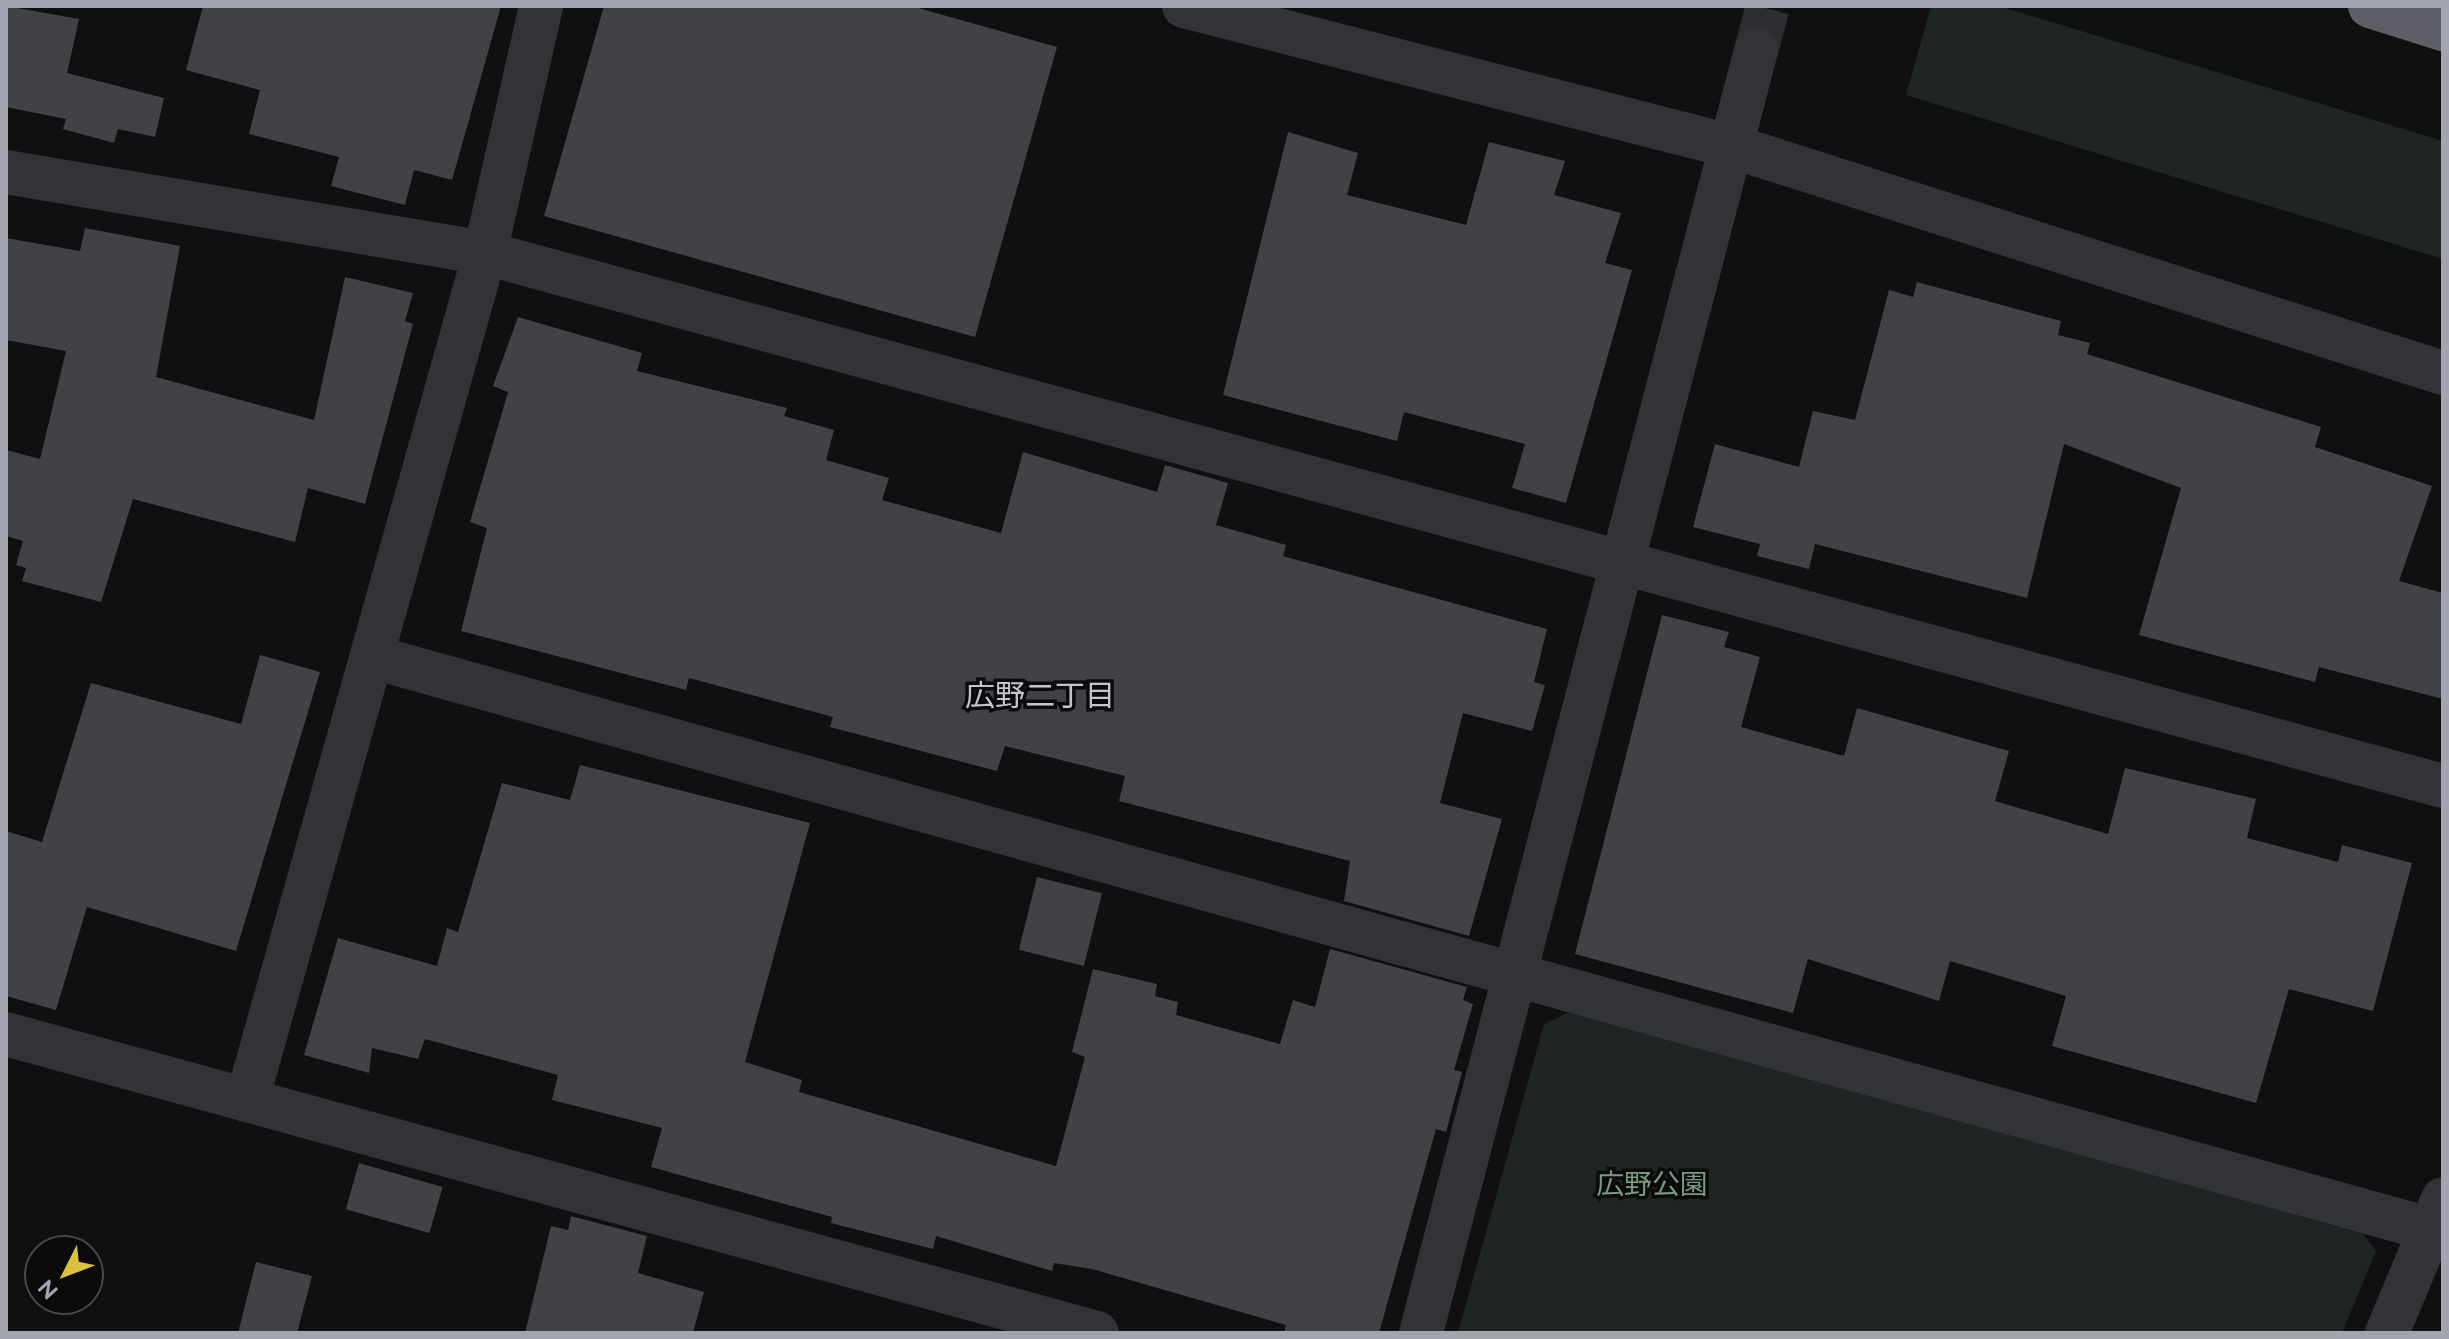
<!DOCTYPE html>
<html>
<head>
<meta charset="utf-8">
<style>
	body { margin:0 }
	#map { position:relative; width:2449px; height:1339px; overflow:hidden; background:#101011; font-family:Raleway,"Noto Sans JP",sans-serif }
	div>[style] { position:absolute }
	.green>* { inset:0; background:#1f2520 }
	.building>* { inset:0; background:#414246; transform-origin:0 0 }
	.minor-tunnel>* { height:44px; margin-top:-22px; transform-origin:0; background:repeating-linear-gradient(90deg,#2d2e31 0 44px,transparent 0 66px) }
	.minor>* { height:44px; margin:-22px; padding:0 22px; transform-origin:22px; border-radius:22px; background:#333337 }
	.highway>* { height:44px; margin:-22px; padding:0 22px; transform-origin:22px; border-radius:22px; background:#5e5e66 }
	span { translate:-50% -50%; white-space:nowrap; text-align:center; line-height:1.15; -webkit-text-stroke:7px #0b0b0c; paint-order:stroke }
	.park-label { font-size:28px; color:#7b9982 }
	.neighbourhood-label { font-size:30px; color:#c3c4cd }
	.frame { position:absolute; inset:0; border:8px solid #a2a4b0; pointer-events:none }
	.north { position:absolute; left:24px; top:1235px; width:80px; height:80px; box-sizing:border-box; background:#0b0b0c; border:2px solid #47484e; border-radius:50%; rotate:228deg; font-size:22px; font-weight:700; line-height:32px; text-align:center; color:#a2a4b0 }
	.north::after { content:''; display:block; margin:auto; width:28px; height:36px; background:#dcc23c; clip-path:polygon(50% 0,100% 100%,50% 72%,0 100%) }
</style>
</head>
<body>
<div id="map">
	<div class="green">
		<i style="clip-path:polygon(1931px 6px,1999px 6px,2443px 141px,2443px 259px,1906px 95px)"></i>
		<i style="clip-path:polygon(1574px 1010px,2363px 1234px,2376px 1251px,2342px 1333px,1458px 1333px,1544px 1024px)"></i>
	</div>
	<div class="building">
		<i style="clip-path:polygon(6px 6px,79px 19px,67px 73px,164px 98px,155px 137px,118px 129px,114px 143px,63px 129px,66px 119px,6px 107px)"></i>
		<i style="clip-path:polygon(203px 6px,501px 6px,452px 180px,414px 170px,405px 205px,331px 186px,339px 157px,249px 134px,260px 90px,186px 70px)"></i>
		<i style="clip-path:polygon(604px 6px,911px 6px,1057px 47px,975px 337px,544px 216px)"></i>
		<i style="clip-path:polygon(1288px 132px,1358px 153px,1347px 195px,1466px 225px,1489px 142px,1565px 161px,1554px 195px,1621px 213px,1605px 263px,1632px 270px,1566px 503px,1512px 488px,1525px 444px,1404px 412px,1397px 441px,1223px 395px)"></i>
		<i style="clip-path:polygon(85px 228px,180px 246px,156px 377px,314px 420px,345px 277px,413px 293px,405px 321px,413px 324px,365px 504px,308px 488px,295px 542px,133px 499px,101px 602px,22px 581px,26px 568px,16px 565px,23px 541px,6px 536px,6px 450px,40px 459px,66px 351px,6px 340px,6px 238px,80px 251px)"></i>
		<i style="clip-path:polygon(1917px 282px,2061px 321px,2058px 335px,2090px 343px,2087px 354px,2321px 427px,2315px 447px,2432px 486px,2399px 581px,2443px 593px,2443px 699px,2319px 667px,2315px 682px,2139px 635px,2181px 488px,2064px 444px,2027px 598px,1815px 544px,1809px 569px,1757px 556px,1760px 544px,1693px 527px,1715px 444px,1799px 467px,1813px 411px,1855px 420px,1889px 290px,1913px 297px)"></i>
		<i style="clip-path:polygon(518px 317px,642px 353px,637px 371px,787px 408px,784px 416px,834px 430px,826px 460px,889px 478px,882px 500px,1001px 533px,1023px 452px,1157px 492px,1165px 465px,1228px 483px,1216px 525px,1286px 545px,1283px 556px,1547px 629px,1534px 682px,1545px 685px,1532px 731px,1463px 713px,1440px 803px,1502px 819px,1469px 936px,1344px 901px,1350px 861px,1119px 801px,1125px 776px,1005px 746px,997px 771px,830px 727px,833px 717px,689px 678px,686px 690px,461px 631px,487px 528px,470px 522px,508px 392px,493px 386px)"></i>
		<i style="clip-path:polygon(1662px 615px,1729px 632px,1724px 647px,1760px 657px,1741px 727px,1844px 756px,1857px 708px,2009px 751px,1995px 801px,2108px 834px,2125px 768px,2256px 799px,2247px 838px,2338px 862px,2342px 845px,2412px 863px,2373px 1011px,2289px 989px,2256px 1103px,2052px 1046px,2066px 996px,1950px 961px,1939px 1001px,1808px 959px,1793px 1013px,1575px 954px)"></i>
		<i style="clip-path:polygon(260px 655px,320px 672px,236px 951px,87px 907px,56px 1010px,6px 996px,6px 831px,42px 842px,91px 683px,241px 724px)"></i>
		<i style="clip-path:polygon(580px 765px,810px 823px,745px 1062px,802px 1080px,799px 1092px,1056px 1166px,1085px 1057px,1072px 1052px,1093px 969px,1157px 984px,1155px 996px,1178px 1002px,1176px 1015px,1280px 1044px,1293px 1000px,1315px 1007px,1330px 949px,1467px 987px,1463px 1000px,1473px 1004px,1454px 1070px,1462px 1072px,1446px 1132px,1436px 1129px,1379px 1333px,1284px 1333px,1286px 1325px,1092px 1269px,1054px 1263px,1052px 1271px,936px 1236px,933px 1249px,831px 1223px,832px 1217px,651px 1167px,662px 1128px,552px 1100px,558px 1075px,425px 1039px,418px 1059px,372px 1048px,369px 1073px,304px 1055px,338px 938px,437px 966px,447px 928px,458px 932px,502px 783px,570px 800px)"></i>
		<i style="left:1037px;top:877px;width:67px;height:75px;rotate:14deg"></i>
		<i style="left:359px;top:1163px;width:87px;height:48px;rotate:16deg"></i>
		<i style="clip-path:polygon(571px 1216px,647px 1236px,638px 1273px,704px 1292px,693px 1333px,525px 1333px,551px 1226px,568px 1230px)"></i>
		<i style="clip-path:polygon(256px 1262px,312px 1276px,297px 1333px,238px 1333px)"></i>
	</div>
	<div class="minor-tunnel">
		<i style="left:1756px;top:51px;width:47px;rotate:-75.1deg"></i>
	</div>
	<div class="minor">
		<i style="left:1184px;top:6px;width:568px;rotate:14.38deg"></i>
		<i style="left:1734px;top:147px;width:744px;rotate:17.68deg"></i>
		<i style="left:6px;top:172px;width:486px;rotate:9.6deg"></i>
		<i style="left:485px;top:253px;width:2029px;rotate:15.23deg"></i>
		<i style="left:373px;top:657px;width:2149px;rotate:15.55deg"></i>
		<i style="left:6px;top:1034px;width:1131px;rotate:15.33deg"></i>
		<i style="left:247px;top:1100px;width:880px;rotate:-74.31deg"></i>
		<i style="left:485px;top:253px;width:253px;rotate:-77.2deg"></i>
		<i style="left:1421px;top:1333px;width:1325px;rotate:-75.36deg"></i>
		<i style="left:2387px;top:1333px;width:145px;rotate:-67.3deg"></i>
	</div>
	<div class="highway">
		<i style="left:2370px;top:6px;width:77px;rotate:17.5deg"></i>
	</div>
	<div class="park-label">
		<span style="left:1652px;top:1185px">広野公園</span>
	</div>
	<div class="neighbourhood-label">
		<span style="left:1040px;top:696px">広野二丁目</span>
	</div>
	<div class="frame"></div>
	<div class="north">N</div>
</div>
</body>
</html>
